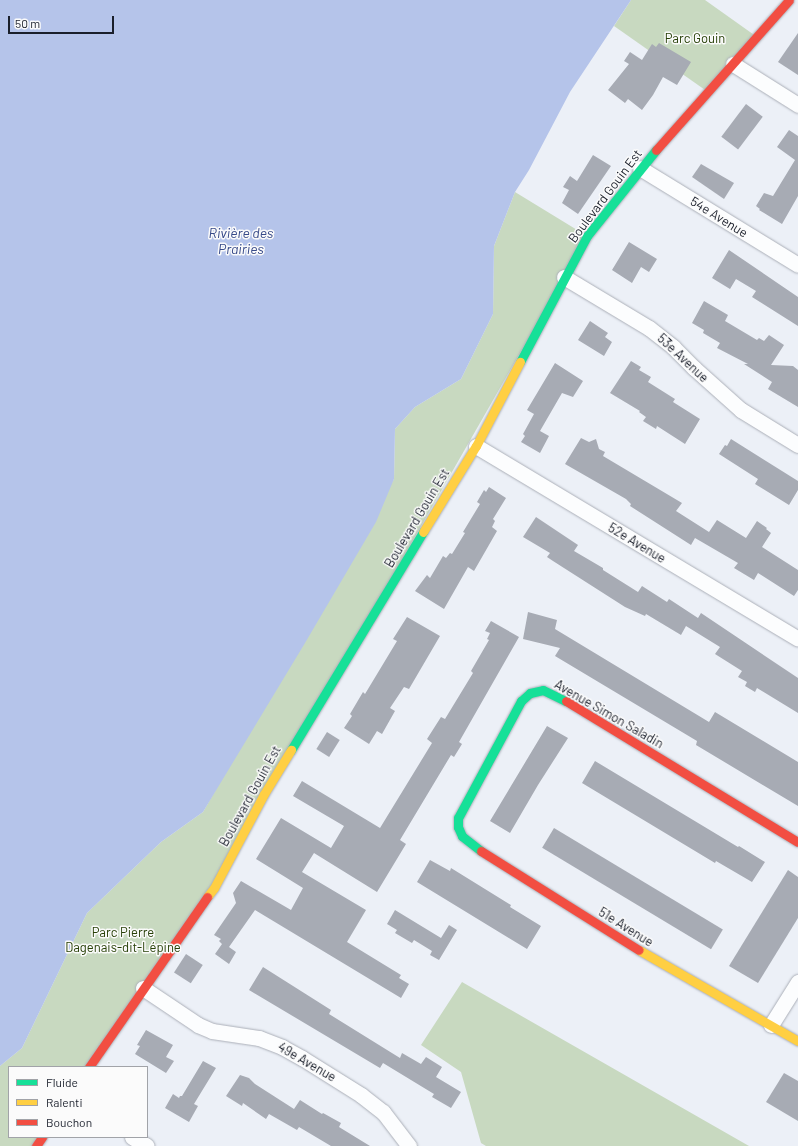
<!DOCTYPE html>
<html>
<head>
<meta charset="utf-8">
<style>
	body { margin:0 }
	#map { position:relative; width:798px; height:1146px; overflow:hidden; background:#ecf0f7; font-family:Barlow,sans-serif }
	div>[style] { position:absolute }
	.green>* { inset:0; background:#c8d9c0 }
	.water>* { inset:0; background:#b5c4ea }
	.building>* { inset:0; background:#a7abb4; transform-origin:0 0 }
	.roads { filter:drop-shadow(0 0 1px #abafb8) drop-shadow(0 0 1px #abafb8) }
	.street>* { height:15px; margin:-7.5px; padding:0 7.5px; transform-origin:7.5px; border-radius:7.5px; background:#fcfdfe }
	.fast>* { height:9px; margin:-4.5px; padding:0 4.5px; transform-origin:4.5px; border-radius:4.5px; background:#16e098 }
	.slow>* { height:9px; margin:-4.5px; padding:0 4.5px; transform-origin:4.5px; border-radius:4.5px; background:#ffcf43 }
	.jam>* { height:9px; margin:-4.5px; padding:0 4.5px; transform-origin:4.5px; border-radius:4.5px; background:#f24e42 }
	span { translate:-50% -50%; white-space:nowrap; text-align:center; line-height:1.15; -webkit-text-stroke:3px #fbfbfb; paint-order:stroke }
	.park-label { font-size:13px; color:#274007 }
	.street-label { font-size:13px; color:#1a1f2b }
	.water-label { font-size:14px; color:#374a89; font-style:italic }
	.legend { position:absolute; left:8px; top:1066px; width:140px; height:72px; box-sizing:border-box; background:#fbfbfb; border:1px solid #a1a3a8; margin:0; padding:5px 7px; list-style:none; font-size:12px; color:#1a1f2b }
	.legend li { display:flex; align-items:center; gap:8px; height:20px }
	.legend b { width:20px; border:1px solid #a1a3a8 }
	.scale { position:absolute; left:8px; top:16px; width:106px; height:18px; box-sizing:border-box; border:2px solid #1a1f2b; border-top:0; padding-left:5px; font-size:12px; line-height:14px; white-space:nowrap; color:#1a1f2b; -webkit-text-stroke:3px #fbfbfb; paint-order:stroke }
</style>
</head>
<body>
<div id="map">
	<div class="green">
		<i style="clip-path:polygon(631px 0,705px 0,757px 37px,708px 92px,614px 26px)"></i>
		<i style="clip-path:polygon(515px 192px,587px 236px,214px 888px,89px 1067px,9px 1067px,9px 1137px,42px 1137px,36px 1146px,0 1146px,0 1066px,22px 1048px,87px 913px,161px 842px,203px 812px,394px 479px,395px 429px,415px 407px,461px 379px,493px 314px,494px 246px)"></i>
		<i style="clip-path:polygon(462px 982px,749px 1146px,486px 1146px,481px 1143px,461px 1072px,421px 1045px)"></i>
	</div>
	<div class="water">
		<i style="clip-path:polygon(0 0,631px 0,570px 92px,529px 170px,515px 192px,494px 246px,493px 314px,461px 379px,415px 407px,395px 429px,394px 479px,376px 522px,305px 643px,203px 812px,161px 842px,87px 913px,22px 1048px,0 1066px)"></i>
	</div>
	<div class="building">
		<i style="clip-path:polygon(798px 33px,798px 75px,778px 62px)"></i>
		<i style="clip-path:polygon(659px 43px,691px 62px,677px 85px,663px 77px,653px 95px,642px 110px,628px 99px,625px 103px,608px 90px,629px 64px,624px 61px,630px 52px,642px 60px,652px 44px,656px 47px)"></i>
		<i style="left:746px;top:104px;width:21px;height:41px;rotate:37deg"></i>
		<i style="clip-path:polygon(789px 130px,798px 136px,798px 196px,782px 224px,759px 210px,760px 209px,756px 206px,764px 193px,773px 196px,795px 160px,777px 147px)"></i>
		<i style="clip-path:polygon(593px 155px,611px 166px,578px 214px,562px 203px,569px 190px,563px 187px,570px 176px,577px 181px)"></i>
		<i style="clip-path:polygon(701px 164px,734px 183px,724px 199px,692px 177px)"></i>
		<i style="clip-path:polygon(629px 242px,657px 259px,649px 272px,641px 267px,632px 283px,612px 270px)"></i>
		<i style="clip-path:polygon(729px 250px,798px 297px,798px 326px,752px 297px,756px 291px,736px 279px,730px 289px,712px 278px)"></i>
		<i style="clip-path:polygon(704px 301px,728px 315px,725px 321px,757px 340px,759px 338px,764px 341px,769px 335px,784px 345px,771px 365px,793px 366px,798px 370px,798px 407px,768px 389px,772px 382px,744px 364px,748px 364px,717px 348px,720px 343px,703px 333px,704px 330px,692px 323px)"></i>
		<i style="clip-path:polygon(590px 321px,608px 333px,605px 337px,612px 342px,604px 356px,578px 340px)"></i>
		<i style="clip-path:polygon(631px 361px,641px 367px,639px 370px,651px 377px,648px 382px,675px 399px,673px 402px,700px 419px,685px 444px,657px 426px,656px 429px,643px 421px,646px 417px,639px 412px,640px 411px,610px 393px)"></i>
		<i style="clip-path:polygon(555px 363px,583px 381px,573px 397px,562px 393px,540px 431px,549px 436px,540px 453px,521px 442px,525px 436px,523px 434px,534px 414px,527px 410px)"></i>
		<i style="clip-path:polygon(581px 438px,589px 442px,596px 439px,599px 449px,605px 452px,603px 456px,682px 503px,676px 511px,709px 532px,717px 520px,746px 538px,757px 521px,767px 528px,766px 529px,771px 533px,762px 547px,798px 570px,798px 590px,794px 596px,758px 573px,754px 580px,734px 568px,738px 563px,695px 538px,691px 545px,630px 506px,631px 504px,626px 499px,565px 464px)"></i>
		<i style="clip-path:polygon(731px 439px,798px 481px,798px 490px,789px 505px,755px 484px,758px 479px,719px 454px,725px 445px,727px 446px)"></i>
		<i style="clip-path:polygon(489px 487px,506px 498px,493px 519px,495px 521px,492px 527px,497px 531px,474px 571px,468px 567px,444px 609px,415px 591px,427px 575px,430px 578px,443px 556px,446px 558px,450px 553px,452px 554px,465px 533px,463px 532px,480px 504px,477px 502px,484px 490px,486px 492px)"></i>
		<i style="clip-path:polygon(536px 517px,578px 545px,574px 551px,603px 568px,603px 570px,638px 592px,642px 586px,667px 602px,669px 599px,698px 618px,701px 613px,798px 678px,798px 713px,757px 688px,755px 692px,745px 686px,747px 682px,738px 677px,742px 671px,715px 654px,720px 647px,686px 626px,681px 635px,646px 614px,645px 616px,625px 607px,553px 561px,547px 557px,550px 553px,523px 537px)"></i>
		<i style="clip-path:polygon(528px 612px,557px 620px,555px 629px,709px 722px,715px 712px,798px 762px,798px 806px,696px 745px,697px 741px,555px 656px,560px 648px,523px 639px)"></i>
		<i style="clip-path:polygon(407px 617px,440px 636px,409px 689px,404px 687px,390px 708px,395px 711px,382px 734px,377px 731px,369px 744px,344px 728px,352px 716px,350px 714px,363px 692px,365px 694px,397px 641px,393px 639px)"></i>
		<i style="clip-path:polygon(491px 621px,519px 637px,459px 742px,462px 744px,454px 757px,451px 755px,400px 840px,406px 844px,377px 892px,314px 853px,302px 872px,366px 910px,347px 942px,401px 975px,399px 978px,409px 984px,401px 998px,255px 910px,229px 947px,236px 952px,229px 964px,215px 954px,222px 944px,219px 941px,221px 939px,214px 935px,236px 903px,233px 893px,241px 881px,291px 910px,303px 888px,256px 859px,281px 818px,331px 848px,344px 826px,293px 796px,302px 781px,380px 828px,432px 743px,427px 739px,441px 717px,445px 719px,473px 673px,471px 671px,489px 640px,487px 639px,490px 633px,485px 631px)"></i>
		<i style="clip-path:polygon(547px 726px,568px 738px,538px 785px,510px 833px,490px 821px)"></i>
		<i style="left:327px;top:732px;width:15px;height:20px;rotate:32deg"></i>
		<i style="clip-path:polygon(595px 761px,738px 847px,739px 846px,765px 862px,752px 882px,716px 861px,715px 863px,582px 783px)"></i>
		<i style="left:554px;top:828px;width:197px;height:23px;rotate:31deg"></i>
		<i style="clip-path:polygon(430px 860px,450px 871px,451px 868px,511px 905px,510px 907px,541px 926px,527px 949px,417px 882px)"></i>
		<i style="clip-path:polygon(788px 870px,798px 877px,798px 918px,758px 983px,729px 966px)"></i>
		<i style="clip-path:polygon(395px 910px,441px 938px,449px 925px,457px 930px,439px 960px,430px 955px,432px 951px,414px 940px,412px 943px,395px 933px,397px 930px,387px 924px)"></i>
		<i style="left:186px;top:954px;width:20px;height:22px;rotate:33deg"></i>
		<i style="clip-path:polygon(263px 967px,331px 1010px,329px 1014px,400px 1058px,402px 1053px,421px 1064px,426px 1057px,442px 1067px,436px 1077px,461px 1092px,451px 1108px,432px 1097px,434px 1094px,383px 1063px,380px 1068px,249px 990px)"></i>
		<i style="clip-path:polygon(146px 1030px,173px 1045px,166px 1057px,174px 1061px,166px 1073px,135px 1054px,140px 1046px,137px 1045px)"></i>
		<i style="clip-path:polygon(203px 1061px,216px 1068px,194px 1104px,198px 1106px,189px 1122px,165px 1108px,173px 1094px,179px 1098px,180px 1096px,182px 1096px)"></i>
		<i style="clip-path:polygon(784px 1073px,798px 1081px,798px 1121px,766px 1102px)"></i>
		<i style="clip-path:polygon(240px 1075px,249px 1078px,255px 1084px,294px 1109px,300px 1100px,322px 1114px,323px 1113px,341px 1123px,339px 1127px,370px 1146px,331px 1146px,299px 1127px,297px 1130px,269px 1114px,266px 1119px,243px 1103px,242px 1106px,226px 1096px)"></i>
	</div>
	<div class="roads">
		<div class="street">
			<i style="left:733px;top:64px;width:77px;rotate:32.2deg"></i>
			<i style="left:640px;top:168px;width:185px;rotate:31.5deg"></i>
			<i style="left:564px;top:277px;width:99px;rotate:31deg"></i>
			<i style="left:649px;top:328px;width:31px;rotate:38deg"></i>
			<i style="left:673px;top:347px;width:30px;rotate:45deg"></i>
			<i style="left:694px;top:368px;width:63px;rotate:41.8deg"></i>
			<i style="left:741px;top:410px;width:67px;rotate:31.6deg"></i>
			<i style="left:476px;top:446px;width:375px;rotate:30.9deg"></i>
			<i style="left:143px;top:988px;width:66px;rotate:33.9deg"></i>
			<i style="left:198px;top:1025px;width:15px;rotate:23deg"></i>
			<i style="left:212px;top:1031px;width:48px;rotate:8.5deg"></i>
			<i style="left:259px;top:1038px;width:25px;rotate:21deg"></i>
			<i style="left:282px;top:1047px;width:23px;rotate:29deg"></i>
			<i style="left:302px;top:1058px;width:70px;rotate:32.1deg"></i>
			<i style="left:361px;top:1095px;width:28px;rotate:38deg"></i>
			<i style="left:383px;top:1112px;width:43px;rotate:52.6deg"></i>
			<i style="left:771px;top:1025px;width:51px;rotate:-57.9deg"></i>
			<i style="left:132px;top:1137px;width:17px;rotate:31deg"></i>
		</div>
		<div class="fast">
			<i style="left:520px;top:362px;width:143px;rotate:-62deg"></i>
			<i style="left:587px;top:236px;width:110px;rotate:-51.3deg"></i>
			<i style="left:291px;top:750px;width:255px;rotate:-58.8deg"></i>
			<i style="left:481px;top:851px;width:24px;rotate:-142deg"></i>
			<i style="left:462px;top:836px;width:10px;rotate:-114deg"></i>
			<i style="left:458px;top:827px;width:9px;rotate:-90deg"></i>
			<i style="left:458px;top:818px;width:133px;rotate:-61.7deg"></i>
			<i style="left:521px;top:701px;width:12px;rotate:-42deg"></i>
			<i style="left:530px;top:693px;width:13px;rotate:-13deg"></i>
			<i style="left:543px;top:690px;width:25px;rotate:26deg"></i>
		</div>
		<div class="slow">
			<i style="left:423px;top:532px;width:101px;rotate:-58.4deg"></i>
			<i style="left:476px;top:446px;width:95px;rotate:-62.4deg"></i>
			<i style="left:207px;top:897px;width:11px;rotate:-52deg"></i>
			<i style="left:214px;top:888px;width:106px;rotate:-62deg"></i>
			<i style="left:264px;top:794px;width:52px;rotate:-58.5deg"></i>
			<i style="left:639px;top:950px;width:183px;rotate:29.8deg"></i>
		</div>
		<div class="jam">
			<i style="left:656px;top:150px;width:200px;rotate:-48.4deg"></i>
			<i style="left:566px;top:701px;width:271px;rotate:31.3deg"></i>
			<i style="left:481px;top:851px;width:186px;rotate:32.1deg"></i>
			<i style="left:89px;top:1067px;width:207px;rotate:-55.2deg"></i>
			<i style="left:36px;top:1146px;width:11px;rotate:-56deg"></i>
		</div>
	</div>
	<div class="park-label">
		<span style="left:695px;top:38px">Parc Gouin</span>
		<span style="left:123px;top:940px">Parc Pierre<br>Dagenais-dit-Lépine</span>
	</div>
	<div class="street-label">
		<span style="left:605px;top:196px;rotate:-53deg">Boulevard Gouin Est</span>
		<span style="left:719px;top:217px;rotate:32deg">54e Avenue</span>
		<span style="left:683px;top:358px;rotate:43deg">53e Avenue</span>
		<span style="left:417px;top:518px;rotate:-59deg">Boulevard Gouin Est</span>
		<span style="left:637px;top:543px;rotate:31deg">52e Avenue</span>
		<span style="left:609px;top:714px;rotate:30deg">Avenue Simon Saladin</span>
		<span style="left:250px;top:796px;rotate:-61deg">Boulevard Gouin Est</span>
		<span style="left:626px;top:927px;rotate:32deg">51e Avenue</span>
		<span style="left:307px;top:1062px;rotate:30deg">49e Avenue</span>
	</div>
	<div class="water-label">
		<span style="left:241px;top:241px">Rivière des<br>Prairies</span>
	</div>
	<ul class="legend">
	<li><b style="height:5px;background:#16e098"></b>Fluide</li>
	<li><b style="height:5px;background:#ffcf43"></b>Ralenti</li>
	<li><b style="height:5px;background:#f24e42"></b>Bouchon</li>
	</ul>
	<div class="scale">50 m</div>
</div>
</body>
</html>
